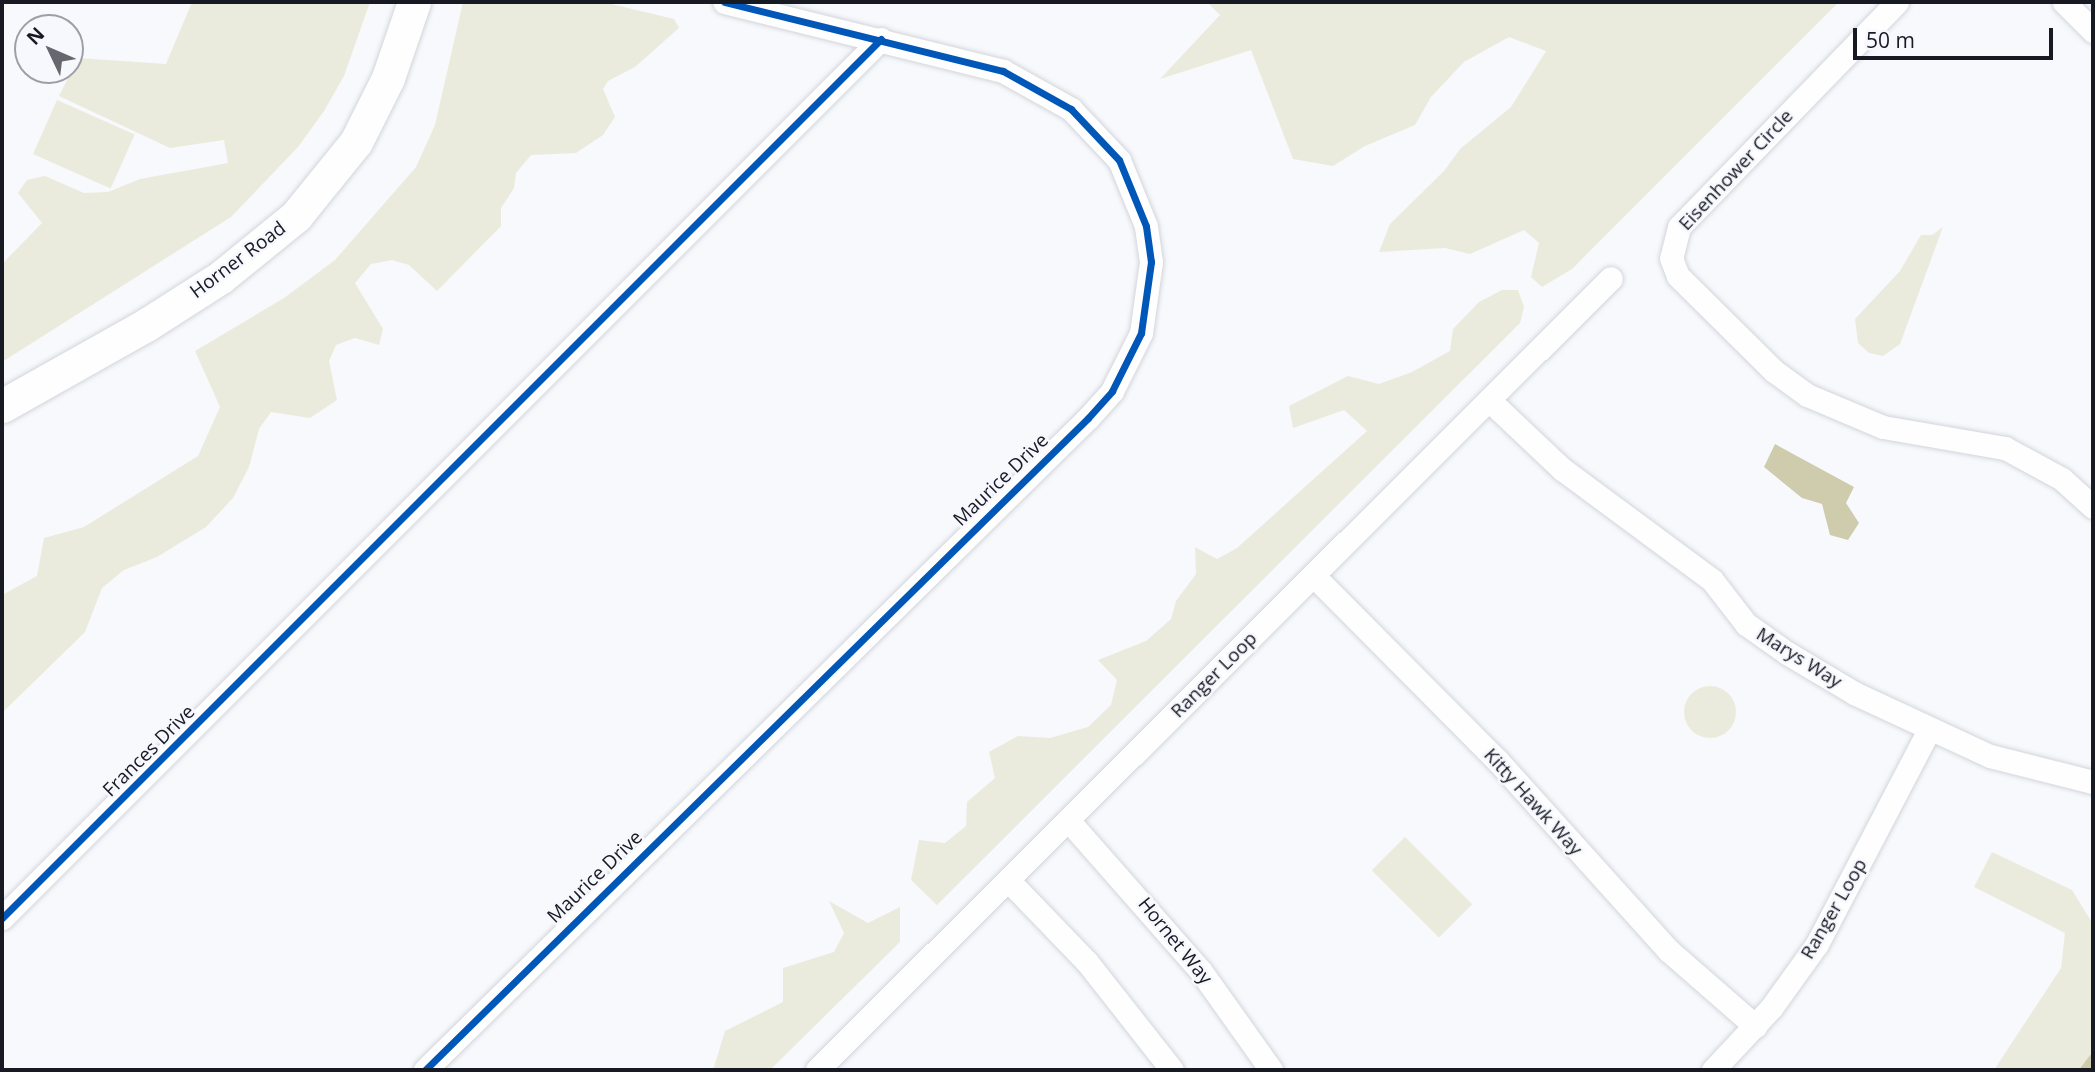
<!DOCTYPE html>
<html>
<head>
<meta charset="utf-8">
<style>
	body { margin:0 }
	#map { position:relative; width:2095px; height:1072px; overflow:hidden; background:#f7f9fc; font-family:"Open Sans",sans-serif }
	div>[style] { position:absolute }
	.green>* { inset:0; background:#ebebdd; transform-origin:0 0 }
	.round { border-radius:50% }
	.water>* { inset:0; background:#cfccae }
	.stream>* { height:8px; margin:-4px; padding:0 4px; transform-origin:4px; border-radius:4px; background:#cfccae }
	.roads { filter:drop-shadow(0 0 2px #d2d5db) drop-shadow(0 0 2px #d2d5db) }
	.minor>* { height:23px; margin:-11.5px; padding:0 11.5px; transform-origin:11.5px; border-radius:11.5px; background:#fefeff }
	.secondary>* { height:33px; margin:-16.5px; padding:0 16.5px; transform-origin:16.5px; border-radius:16.5px; background:#fefeff }
	.cycleway>* { height:7px; margin:-3.5px; padding:0 3.5px; transform-origin:3.5px; border-radius:3.5px; background:#0057b8 }
	span { translate:-50% -50%; white-space:nowrap; text-align:center; line-height:1.15; -webkit-text-stroke:5px #f6f8fd; paint-order:stroke }
	.street-label { font-size:19px; color:#171a23 }
	.frame { position:absolute; inset:0; border:4px solid #171a23; pointer-events:none }
	.north { position:absolute; left:14px; top:14px; width:70px; height:70px; box-sizing:border-box; background:#f6f8fd; border:2px solid #9d9fa6; border-radius:50%; rotate:314deg; font-size:19px; font-weight:700; line-height:28px; text-align:center; color:#171a23 }
	.north::after { content:''; display:block; margin:auto; width:24px; height:32px; background:#65686f; clip-path:polygon(50% 0,100% 100%,50% 72%,0 100%) }
	.scale { position:absolute; left:1853px; top:28px; width:200px; height:32px; box-sizing:border-box; border:4px solid #171a23; border-top:0; padding-left:9px; font-size:21px; line-height:24px; white-space:nowrap; color:#171a23; -webkit-text-stroke:5px #f6f8fd; paint-order:stroke }
</style>
</head>
<body>
<div id="map">
	<div class="green">
		<i style="clip-path:polygon(192px 2px,370px 2px,344px 76px,324px 111px,298px 147px,231px 217px,2px 362px,2px 264px,42px 223px,18px 193px,27px 180px,45px 176px,84px 193px,108px 192px,140px 179px,228px 163px,224px 140px,170px 148px,59px 96px,78px 58px,166px 64px)"></i>
		<i style="clip-path:polygon(463px 2px,603px 2px,674px 19px,679px 28px,635px 67px,608px 81px,603px 89px,615px 117px,603px 135px,576px 153px,531px 155px,516px 173px,514px 188px,501px 208px,501px 226px,437px 291px,409px 265px,392px 260px,371px 264px,355px 283px,383px 329px,379px 345px,355px 338px,336px 345px,329px 361px,337px 400px,310px 418px,271px 412px,259px 429px,249px 467px,233px 498px,206px 527px,157px 557px,124px 570px,102px 588px,85px 632px,2px 713px,2px 595px,37px 576px,44px 538px,84px 527px,198px 456px,220px 407px,195px 351px,284px 298px,335px 260px,416px 167px,435px 125px)"></i>
		<i style="clip-path:polygon(1207px 2px,1839px 2px,1572px 269px,1542px 287px,1531px 277px,1539px 243px,1524px 230px,1470px 254px,1445px 248px,1379px 252px,1390px 224px,1444px 171px,1460px 149px,1511px 107px,1546px 51px,1509px 37px,1464px 62px,1431px 97px,1415px 125px,1365px 146px,1333px 166px,1293px 159px,1251px 50px,1160px 79px,1220px 15px)"></i>
		<i style="left:57px;top:100px;width:85px;height:59px;rotate:24deg"></i>
		<i style="clip-path:polygon(1943px 227px,1900px 344px,1883px 356px,1869px 353px,1858px 343px,1855px 319px,1900px 271px,1921px 235px,1932px 235px)"></i>
		<i style="clip-path:polygon(1502px 290px,1518px 290px,1524px 307px,1520px 323px,937px 905px,911px 880px,919px 840px,945px 843px,966px 826px,967px 802px,995px 778px,989px 752px,1018px 736px,1050px 738px,1088px 727px,1111px 705px,1117px 680px,1098px 660px,1146px 641px,1171px 619px,1176px 601px,1196px 574px,1195px 547px,1217px 559px,1237px 548px,1367px 431px,1344px 410px,1293px 428px,1289px 406px,1348px 376px,1379px 384px,1412px 372px,1450px 351px,1453px 329px,1479px 302px)"></i>
		<i class="round" style="left:1684px;top:686px;width:52px;height:52px"></i>
		<i style="left:1405px;top:837px;width:95px;height:47px;rotate:45deg"></i>
		<i style="clip-path:polygon(1992px 852px,2072px 890px,2093px 924px,2093px 1070px,1994px 1070px,2061px 968px,2065px 933px,1974px 887px)"></i>
		<i style="clip-path:polygon(829px 901px,868px 923px,900px 907px,900px 942px,770px 1070px,713px 1070px,725px 1031px,783px 1002px,783px 968px,834px 952px,844px 933px)"></i>
	</div>
	<div class="water">
		<i style="clip-path:polygon(1775px 444px,1854px 487px,1846px 503px,1859px 523px,1848px 540px,1830px 535px,1822px 504px,1802px 498px,1764px 467px)"></i>
	</div>
	<div class="stream">
		<i style="left:2084px;top:1070px;width:15px;rotate:-53deg"></i>
	</div>
	<div class="roads">
		<div class="minor">
			<i style="left:1897px;top:2px;width:313px;rotate:134.1deg"></i>
			<i style="left:1679px;top:227px;width:32px;rotate:104deg"></i>
			<i style="left:1671px;top:258px;width:19px;rotate:69deg"></i>
			<i style="left:1678px;top:276px;width:135px;rotate:44.7deg"></i>
			<i style="left:1774px;top:371px;width:41px;rotate:36deg"></i>
			<i style="left:1807px;top:395px;width:82px;rotate:22.8deg"></i>
			<i style="left:1883px;top:427px;width:124px;rotate:9.8deg"></i>
			<i style="left:2005px;top:448px;width:65px;rotate:28.5deg"></i>
			<i style="left:2062px;top:479px;width:42px;rotate:42.1deg"></i>
			<i style="left:2064px;top:2px;width:41px;rotate:45deg"></i>
			<i style="left:1489px;top:400px;width:100px;rotate:43.4deg"></i>
			<i style="left:1562px;top:469px;width:187px;rotate:36.5deg"></i>
			<i style="left:1712px;top:580px;width:56px;rotate:52.3deg"></i>
			<i style="left:1746px;top:624px;width:50px;rotate:35.3deg"></i>
			<i style="left:1787px;top:653px;width:78px;rotate:30.8deg"></i>
			<i style="left:1854px;top:693px;width:150px;rotate:24.9deg"></i>
			<i style="left:1990px;top:756px;width:106px;rotate:14.2deg"></i>
			<i style="left:1314px;top:576px;width:260px;rotate:45.2deg"></i>
			<i style="left:1497px;top:760px;width:256px;rotate:48deg"></i>
			<i style="left:1668px;top:950px;width:116px;rotate:41.1deg"></i>
			<i style="left:1068px;top:820px;width:200px;rotate:48.7deg"></i>
			<i style="left:1200px;top:970px;width:123px;rotate:54.6deg"></i>
			<i style="left:1008px;top:880px;width:114px;rotate:46.1deg"></i>
			<i style="left:1087px;top:962px;width:137px;rotate:51.8deg"></i>
			<i style="left:2px;top:918px;width:1243px;rotate:-45deg"></i>
			<i style="left:425px;top:1070px;width:930px;rotate:-44.52deg"></i>
			<i style="left:1088px;top:418px;width:36px;rotate:-48deg"></i>
			<i style="left:1112px;top:391px;width:65px;rotate:-63.4deg"></i>
			<i style="left:1141px;top:333px;width:72px;rotate:-82deg"></i>
			<i style="left:1151px;top:262px;width:36px;rotate:-98deg"></i>
			<i style="left:1146px;top:226px;width:71px;rotate:-112.2deg"></i>
			<i style="left:1119px;top:160px;width:70px;rotate:-133.3deg"></i>
			<i style="left:1071px;top:109px;width:78px;rotate:-150.8deg"></i>
			<i style="left:1003px;top:71px;width:287px;rotate:-166.1deg"></i>
			<i style="left:817px;top:1070px;width:1121px;rotate:-44.93deg"></i>
			<i style="left:1713px;top:1070px;width:85px;rotate:-46.9deg"></i>
			<i style="left:1771px;top:1008px;width:79px;rotate:-54.3deg"></i>
			<i style="left:1817px;top:944px;width:242px;rotate:-62.4deg"></i>
		</div>
		<div class="secondary">
			<i style="left:2px;top:406px;width:165px;rotate:-29.4deg"></i>
			<i style="left:146px;top:325px;width:89px;rotate:-32.6deg"></i>
			<i style="left:221px;top:277px;width:97px;rotate:-39.1deg"></i>
			<i style="left:296px;top:216px;width:95px;rotate:-51deg"></i>
			<i style="left:356px;top:142px;width:72px;rotate:-63.4deg"></i>
			<i style="left:388px;top:78px;width:80px;rotate:-71.1deg"></i>
		</div>
	</div>
	<div class="cycleway">
		<i style="left:2px;top:918px;width:1243px;rotate:-45deg"></i>
		<i style="left:425px;top:1070px;width:930px;rotate:-44.52deg"></i>
		<i style="left:1088px;top:418px;width:36px;rotate:-48deg"></i>
		<i style="left:1112px;top:391px;width:65px;rotate:-63.4deg"></i>
		<i style="left:1141px;top:333px;width:72px;rotate:-82deg"></i>
		<i style="left:1151px;top:262px;width:36px;rotate:-98deg"></i>
		<i style="left:1146px;top:226px;width:71px;rotate:-112.2deg"></i>
		<i style="left:1119px;top:160px;width:70px;rotate:-133.3deg"></i>
		<i style="left:1071px;top:109px;width:78px;rotate:-150.8deg"></i>
		<i style="left:1003px;top:71px;width:287px;rotate:-166.1deg"></i>
	</div>
	<div class="street-label">
		<span style="left:1736px;top:170px;rotate:-47deg">Eisenhower Circle</span>
		<span style="left:238px;top:260px;rotate:-37deg">Horner Road</span>
		<span style="left:1001px;top:480px;rotate:-44deg">Maurice Drive</span>
		<span style="left:1799px;top:658px;rotate:32deg">Marys Way</span>
		<span style="left:1214px;top:675px;rotate:-45deg">Ranger Loop</span>
		<span style="left:149px;top:751px;rotate:-45deg">Frances Drive</span>
		<span style="left:1533px;top:802px;rotate:48deg">Kitty Hawk Way</span>
		<span style="left:595px;top:877px;rotate:-44deg">Maurice Drive</span>
		<span style="left:1834px;top:909px;rotate:-60deg">Ranger Loop</span>
		<span style="left:1175px;top:941px;rotate:51deg">Hornet Way</span>
	</div>
	<div class="frame"></div>
	<div class="north">N</div>
	<div class="scale">50 m</div>
</div>
</body>
</html>
